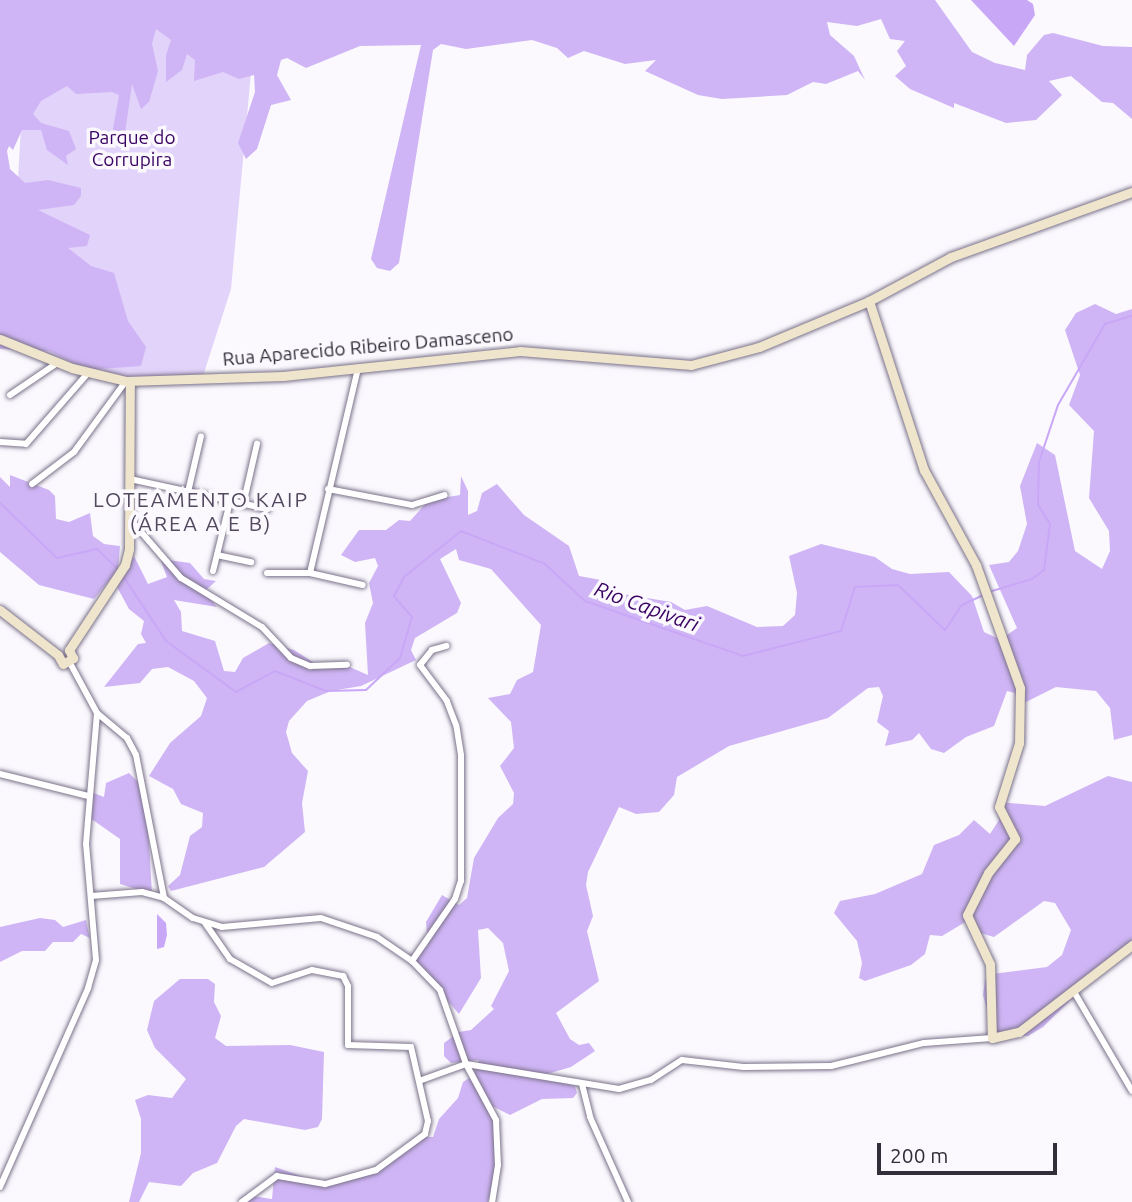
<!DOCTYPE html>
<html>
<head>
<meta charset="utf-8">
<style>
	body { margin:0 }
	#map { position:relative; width:1132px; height:1202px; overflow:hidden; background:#fbf9fe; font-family:Ubuntu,sans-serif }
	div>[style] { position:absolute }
	.green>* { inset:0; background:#e2d3fa }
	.forest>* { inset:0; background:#cfb5f5 }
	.water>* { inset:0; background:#c9a7f7 }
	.stream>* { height:2px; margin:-1px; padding:0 1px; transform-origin:1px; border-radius:1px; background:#c9a7f7 }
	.roads { filter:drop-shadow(0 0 2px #7b728a) drop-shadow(0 0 2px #7b728a) }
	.street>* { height:6px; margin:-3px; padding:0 3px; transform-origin:3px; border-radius:3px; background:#fff }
	.secondary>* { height:9px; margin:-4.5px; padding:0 4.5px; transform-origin:4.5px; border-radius:4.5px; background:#eee5cc }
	span { translate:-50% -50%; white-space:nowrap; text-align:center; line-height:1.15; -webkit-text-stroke:7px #fbf9fe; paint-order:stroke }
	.park-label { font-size:19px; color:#390262 }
	.street-label { font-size:19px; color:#332f3a }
	.neighbourhood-label { font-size:21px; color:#52495f; letter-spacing:2px }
	.water-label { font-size:21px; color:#3a0262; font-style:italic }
	.scale { position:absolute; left:877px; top:1143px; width:180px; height:32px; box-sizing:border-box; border:4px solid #332f3a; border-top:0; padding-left:9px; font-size:21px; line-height:24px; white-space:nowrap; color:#332f3a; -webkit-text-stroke:5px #fbf9fe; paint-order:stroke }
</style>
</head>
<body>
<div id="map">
	<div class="green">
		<i style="clip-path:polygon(206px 22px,251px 73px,231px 289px,202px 379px,124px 377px,81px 369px,9px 339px,26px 37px)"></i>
	</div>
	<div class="forest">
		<i style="clip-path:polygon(0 0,935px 0,972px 52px,995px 63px,1025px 70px,1027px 55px,1044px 35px,1053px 33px,1103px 46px,1132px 47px,1132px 119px,1113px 103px,1102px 102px,1071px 76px,1049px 81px,1062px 95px,1036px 120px,1006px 123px,954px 103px,954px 108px,910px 89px,895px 76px,906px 66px,897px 51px,905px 41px,890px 39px,881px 19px,857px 26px,827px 22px,830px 35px,854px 56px,865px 80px,858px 71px,826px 84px,813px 82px,787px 95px,722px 99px,698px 95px,645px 71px,656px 60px,625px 64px,584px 51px,568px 58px,557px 48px,532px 40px,466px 49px,441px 44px,433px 50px,399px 263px,390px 271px,377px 268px,371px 259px,421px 45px,360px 46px,306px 68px,287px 58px,281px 60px,277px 75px,291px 100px,271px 105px,257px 149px,246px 159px,238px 143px,255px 92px,254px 75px,239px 79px,223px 72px,194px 81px,195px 60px,187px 54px,182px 70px,166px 82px,166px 55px,171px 40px,156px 29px,152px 44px,158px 71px,149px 102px,141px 109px,132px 84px,125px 133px,117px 135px,113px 129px,119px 95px,112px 92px,76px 94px,67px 86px,41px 101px,33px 114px,41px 123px,69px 131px,76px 149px,66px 156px,68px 165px,47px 150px,41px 130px,22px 130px,13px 150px,9px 146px,7px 151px,10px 169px,25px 183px,48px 180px,81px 188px,81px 196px,74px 205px,38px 210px,90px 235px,87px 246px,68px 248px,91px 266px,114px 273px,128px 321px,146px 347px,141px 366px,86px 370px,50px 351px,0 349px)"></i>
		<i style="clip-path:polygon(1095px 304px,1116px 314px,1132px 309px,1132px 735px,1114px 740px,1110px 708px,1096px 691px,1056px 687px,1018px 706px,1015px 693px,1007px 691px,994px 726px,966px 737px,944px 753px,931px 749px,919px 733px,912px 740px,885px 746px,889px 731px,877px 722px,883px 696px,879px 687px,868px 688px,828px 718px,729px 746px,677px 777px,674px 795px,659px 812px,636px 814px,619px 807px,588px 872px,586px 885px,593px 916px,587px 931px,599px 981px,556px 1013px,570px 1039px,579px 1045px,589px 1043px,595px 1051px,571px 1067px,540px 1076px,575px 1086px,577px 1093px,573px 1098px,542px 1099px,510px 1115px,488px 1104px,496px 1122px,496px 1169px,488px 1202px,242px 1202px,245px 1195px,272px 1199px,275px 1167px,318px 1182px,378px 1167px,415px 1137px,433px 1137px,439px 1119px,458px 1098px,463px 1082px,474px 1075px,479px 1060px,451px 1063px,444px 1056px,444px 1043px,459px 1032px,471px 1030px,494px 1009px,491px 1006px,509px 971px,503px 943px,488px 928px,478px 930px,481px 978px,459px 1014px,412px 960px,428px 945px,426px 922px,442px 895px,459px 905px,467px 898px,474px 858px,498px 818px,513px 804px,514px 793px,500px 766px,514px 748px,511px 722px,488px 698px,510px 694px,517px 680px,533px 672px,541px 625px,491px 569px,459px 560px,456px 549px,440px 559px,461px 603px,457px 613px,415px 638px,411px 650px,416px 660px,361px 686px,331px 691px,307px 701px,289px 721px,286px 732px,292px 753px,308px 771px,302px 803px,305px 832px,264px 867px,171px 891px,168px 886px,180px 875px,190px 836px,202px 827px,203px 813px,181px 804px,173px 789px,149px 776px,170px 743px,201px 716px,207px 698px,194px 681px,168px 667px,152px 669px,140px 683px,104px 687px,138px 644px,146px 643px,141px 634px,144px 621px,129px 609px,117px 587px,134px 556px,148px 584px,167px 577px,161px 561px,168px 560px,190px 563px,204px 579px,216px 581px,204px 592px,217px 607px,174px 600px,181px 612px,182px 631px,215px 641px,224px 671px,235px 672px,243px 658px,269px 643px,294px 650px,316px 664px,345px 665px,368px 675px,365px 623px,373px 603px,369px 583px,378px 566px,375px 558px,355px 562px,341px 555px,359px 530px,386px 530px,399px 520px,410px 521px,429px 500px,460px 495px,461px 476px,468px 491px,468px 515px,477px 511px,482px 493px,497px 484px,524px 515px,569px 546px,579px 576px,601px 580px,617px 593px,671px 602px,685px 610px,707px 606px,757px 627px,783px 626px,795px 615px,797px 593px,789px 556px,821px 544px,875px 557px,892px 569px,910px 574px,949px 572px,972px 596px,984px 632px,997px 638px,1007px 635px,1017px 628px,989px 565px,1009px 562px,1018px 551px,1027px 524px,1020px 486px,1037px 443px,1055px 455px,1075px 551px,1102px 569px,1110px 551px,1109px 531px,1089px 498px,1094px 431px,1069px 405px,1080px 375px,1065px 330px,1076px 313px)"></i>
		<i style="clip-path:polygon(10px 475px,49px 490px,55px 496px,56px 519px,69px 522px,90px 513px,93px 536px,104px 544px,120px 546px,118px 570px,94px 599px,39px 585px,0 552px,0 477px,10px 487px)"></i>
		<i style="clip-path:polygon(129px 773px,139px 783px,147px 810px,152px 894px,120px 884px,120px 839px,90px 818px,91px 792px,104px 797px,106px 783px)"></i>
		<i style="clip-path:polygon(1108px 776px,1132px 782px,1132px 940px,1043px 1027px,1028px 1036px,1022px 1036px,1021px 1030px,1003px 1035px,993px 1031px,983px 995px,985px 980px,992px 974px,1047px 967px,1062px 955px,1071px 930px,1055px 903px,1044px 901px,994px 937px,977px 932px,967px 921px,942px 936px,930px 935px,925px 954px,911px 965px,865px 981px,859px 978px,862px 963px,857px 941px,834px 913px,840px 901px,875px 894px,922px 874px,934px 845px,959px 835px,974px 820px,990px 834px,999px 820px,998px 802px,1045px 806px)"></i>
		<i style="clip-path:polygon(40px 918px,55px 920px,63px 927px,86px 920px,90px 938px,81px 934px,73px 942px,53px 942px,45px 951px,22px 951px,0 962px,0 927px)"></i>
		<i style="clip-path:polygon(180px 979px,208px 979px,215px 984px,214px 1002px,221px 1016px,215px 1038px,226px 1046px,290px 1045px,324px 1052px,322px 1119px,318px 1127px,305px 1130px,244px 1119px,236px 1126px,217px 1163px,193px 1173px,181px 1186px,149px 1182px,139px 1202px,129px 1202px,141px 1153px,141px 1119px,135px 1100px,148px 1095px,172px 1098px,186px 1079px,155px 1048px,147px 1030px,154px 1001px)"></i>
	</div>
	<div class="water">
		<i style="clip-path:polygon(971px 0,1027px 0,1033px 4px,1035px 15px,1014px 46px)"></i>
		<i style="clip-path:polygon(157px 914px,166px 923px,167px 935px,164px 947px,157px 949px)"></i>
	</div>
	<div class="stream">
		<i style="left:0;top:503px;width:79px;rotate:44deg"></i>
		<i style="left:57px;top:558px;width:41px;rotate:-12.7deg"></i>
		<i style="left:97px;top:549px;width:29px;rotate:44deg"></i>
		<i style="left:123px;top:576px;width:78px;rotate:56.5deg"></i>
		<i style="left:166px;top:641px;width:87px;rotate:36.1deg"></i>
		<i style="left:236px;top:692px;width:44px;rotate:-28.3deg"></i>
		<i style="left:275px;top:671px;width:55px;rotate:21.4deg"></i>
		<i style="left:326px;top:691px;width:40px;rotate:-1.4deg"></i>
		<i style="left:366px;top:690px;width:47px;rotate:-43.3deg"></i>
		<i style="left:400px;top:658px;width:43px;rotate:-73.7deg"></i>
		<i style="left:412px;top:617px;width:28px;rotate:-131deg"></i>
		<i style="left:394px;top:596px;width:21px;rotate:-62deg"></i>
		<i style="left:404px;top:577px;width:73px;rotate:-38.9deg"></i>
		<i style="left:461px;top:531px;width:90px;rotate:21.4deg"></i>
		<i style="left:545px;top:564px;width:54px;rotate:42.8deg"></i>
		<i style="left:585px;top:601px;width:167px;rotate:19.2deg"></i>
		<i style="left:743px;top:656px;width:101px;rotate:-14.3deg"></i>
		<i style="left:841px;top:631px;width:46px;rotate:-72.3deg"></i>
		<i style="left:855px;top:587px;width:43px;rotate:-2.7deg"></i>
		<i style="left:898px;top:585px;width:65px;rotate:43.8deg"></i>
		<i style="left:945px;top:630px;width:30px;rotate:-56deg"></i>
		<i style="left:962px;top:605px;width:23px;rotate:-25deg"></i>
		<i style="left:992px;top:591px;width:42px;rotate:-16.7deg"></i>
		<i style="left:1032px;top:579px;width:15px;rotate:-37deg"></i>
		<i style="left:1044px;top:570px;width:46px;rotate:-82.6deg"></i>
		<i style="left:1050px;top:524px;width:22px;rotate:-122deg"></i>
		<i style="left:1038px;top:505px;width:43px;rotate:-88.7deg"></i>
		<i style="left:1039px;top:462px;width:60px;rotate:-71.6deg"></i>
		<i style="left:1058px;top:405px;width:94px;rotate:-59.9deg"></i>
		<i style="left:1105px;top:324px;width:28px;rotate:-17deg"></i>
	</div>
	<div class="roads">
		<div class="street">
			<i style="left:10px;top:395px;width:57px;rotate:-34.2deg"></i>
			<i style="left:0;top:442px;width:26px;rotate:4deg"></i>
			<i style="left:26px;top:444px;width:94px;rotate:-48.9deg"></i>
			<i style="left:130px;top:479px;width:141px;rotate:12.3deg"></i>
			<i style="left:32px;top:484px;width:53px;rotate:-37.3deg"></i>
			<i style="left:74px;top:452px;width:88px;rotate:-53.8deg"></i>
			<i style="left:328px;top:489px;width:86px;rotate:10.8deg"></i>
			<i style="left:412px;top:505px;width:34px;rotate:-17deg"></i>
			<i style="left:188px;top:492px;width:57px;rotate:-76.9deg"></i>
			<i style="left:243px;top:505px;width:63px;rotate:-77.1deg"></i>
			<i style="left:129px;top:518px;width:79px;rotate:49.1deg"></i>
			<i style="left:181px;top:578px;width:95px;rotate:31.2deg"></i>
			<i style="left:262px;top:627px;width:42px;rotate:46.9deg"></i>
			<i style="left:291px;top:658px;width:21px;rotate:23deg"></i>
			<i style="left:310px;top:666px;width:37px;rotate:-2deg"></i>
			<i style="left:217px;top:555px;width:35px;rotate:12deg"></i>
			<i style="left:213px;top:571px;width:71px;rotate:-76.2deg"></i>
			<i style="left:267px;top:573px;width:43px"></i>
			<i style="left:310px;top:573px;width:54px;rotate:12.8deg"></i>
			<i style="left:310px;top:573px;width:211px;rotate:-76.8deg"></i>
			<i style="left:97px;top:713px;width:39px;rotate:40deg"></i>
			<i style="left:127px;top:738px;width:19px;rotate:62deg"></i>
			<i style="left:136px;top:755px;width:146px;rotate:78.9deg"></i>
			<i style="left:164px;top:898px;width:35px;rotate:35deg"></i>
			<i style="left:193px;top:918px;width:30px;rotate:17deg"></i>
			<i style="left:222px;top:927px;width:99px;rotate:-5.2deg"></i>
			<i style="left:321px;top:918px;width:59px;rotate:18.7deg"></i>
			<i style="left:377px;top:937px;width:42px;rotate:34.4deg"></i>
			<i style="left:412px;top:961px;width:40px;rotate:46deg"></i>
			<i style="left:440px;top:990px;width:78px;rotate:70.6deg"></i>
			<i style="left:466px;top:1064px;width:155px;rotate:9.3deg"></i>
			<i style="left:619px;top:1089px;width:33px;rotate:-16deg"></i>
			<i style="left:651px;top:1080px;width:37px;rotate:-33deg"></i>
			<i style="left:682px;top:1060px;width:62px;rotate:6.4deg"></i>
			<i style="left:744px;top:1067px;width:87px;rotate:-0.7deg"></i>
			<i style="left:831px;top:1066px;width:96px;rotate:-13.9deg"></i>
			<i style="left:924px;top:1043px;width:68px;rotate:-4.2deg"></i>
			<i style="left:0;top:774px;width:91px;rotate:14deg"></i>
			<i style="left:91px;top:896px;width:51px;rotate:-4.5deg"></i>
			<i style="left:142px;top:892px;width:23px;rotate:15deg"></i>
			<i style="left:205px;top:923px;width:44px;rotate:55.2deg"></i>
			<i style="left:230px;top:959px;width:48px;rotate:29.7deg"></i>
			<i style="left:272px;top:983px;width:42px;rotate:-18deg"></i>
			<i style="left:312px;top:970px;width:32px;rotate:11deg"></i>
			<i style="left:343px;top:976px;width:11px;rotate:63deg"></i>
			<i style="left:348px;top:986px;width:59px;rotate:90deg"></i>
			<i style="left:348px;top:1045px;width:63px;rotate:1.8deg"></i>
			<i style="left:411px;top:1047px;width:76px;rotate:77.1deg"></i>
			<i style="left:428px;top:1121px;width:13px;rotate:103deg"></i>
			<i style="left:425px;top:1134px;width:61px;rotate:143.7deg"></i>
			<i style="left:376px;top:1170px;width:53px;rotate:164.6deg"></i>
			<i style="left:325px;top:1184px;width:49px;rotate:-170.5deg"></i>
			<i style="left:277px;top:1176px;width:44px;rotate:143.4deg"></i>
			<i style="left:412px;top:961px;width:75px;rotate:-55.3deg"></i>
			<i style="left:455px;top:899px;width:19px;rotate:-72deg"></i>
			<i style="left:461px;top:881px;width:126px;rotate:-90deg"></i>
			<i style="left:461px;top:755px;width:30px;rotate:-99deg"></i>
			<i style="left:456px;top:725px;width:26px;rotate:-111deg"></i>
			<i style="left:447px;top:701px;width:45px;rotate:-126.9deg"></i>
			<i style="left:420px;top:665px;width:19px;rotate:-51deg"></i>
			<i style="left:432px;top:650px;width:15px;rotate:-16deg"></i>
			<i style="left:1073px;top:990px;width:117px;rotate:59.7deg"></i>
			<i style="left:419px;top:1081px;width:50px;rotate:-19.9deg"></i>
			<i style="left:466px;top:1064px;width:64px;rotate:61.8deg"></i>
			<i style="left:496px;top:1120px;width:45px;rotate:87.5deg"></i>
			<i style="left:498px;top:1165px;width:37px;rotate:99deg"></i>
			<i style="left:582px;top:1084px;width:34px;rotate:76deg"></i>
			<i style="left:590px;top:1117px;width:93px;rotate:65.9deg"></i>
			<i style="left:0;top:1187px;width:218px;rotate:-66.1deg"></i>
			<i style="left:88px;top:988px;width:29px;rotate:-74deg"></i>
			<i style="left:96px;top:960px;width:116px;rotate:-94.9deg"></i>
			<i style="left:86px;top:844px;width:131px;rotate:-85.2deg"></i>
			<i style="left:97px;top:713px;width:57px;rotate:-118.4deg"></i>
		</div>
		<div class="secondary">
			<i style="left:869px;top:301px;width:178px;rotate:72deg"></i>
			<i style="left:924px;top:470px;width:108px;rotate:61.3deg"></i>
			<i style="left:976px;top:565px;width:131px;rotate:70.3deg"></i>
			<i style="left:1020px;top:688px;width:55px;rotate:91deg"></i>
			<i style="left:1019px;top:743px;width:67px;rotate:107.4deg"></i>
			<i style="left:999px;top:807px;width:36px;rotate:63deg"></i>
			<i style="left:1015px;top:839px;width:43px;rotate:128.5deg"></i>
			<i style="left:988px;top:873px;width:47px;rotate:116.6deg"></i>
			<i style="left:967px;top:915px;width:54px;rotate:64.9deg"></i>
			<i style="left:990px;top:964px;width:74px;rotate:88.5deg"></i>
			<i style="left:992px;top:1038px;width:28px;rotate:-13deg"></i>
			<i style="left:1019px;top:1032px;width:143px;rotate:-37.6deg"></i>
			<i style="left:0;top:339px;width:78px;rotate:21.9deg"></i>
			<i style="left:72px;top:368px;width:56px;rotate:13.5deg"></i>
			<i style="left:126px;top:381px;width:157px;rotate:-1.8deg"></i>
			<i style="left:283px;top:376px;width:238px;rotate:-6deg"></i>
			<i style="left:520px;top:351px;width:172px;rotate:4.7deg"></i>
			<i style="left:691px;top:365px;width:70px;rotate:-14.8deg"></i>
			<i style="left:759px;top:347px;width:119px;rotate:-22.7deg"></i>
			<i style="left:869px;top:301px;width:93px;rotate:-28.2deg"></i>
			<i style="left:951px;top:257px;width:192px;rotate:-19.8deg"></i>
			<i style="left:0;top:610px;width:73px;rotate:37.8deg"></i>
			<i style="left:58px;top:655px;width:10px;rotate:61deg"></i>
			<i style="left:63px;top:664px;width:12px;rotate:-31deg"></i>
			<i style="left:73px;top:658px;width:9px;rotate:-117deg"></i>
			<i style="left:69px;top:650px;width:102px;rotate:-56.6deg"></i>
			<i style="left:125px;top:565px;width:16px;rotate:-76deg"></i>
			<i style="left:129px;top:549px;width:168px;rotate:-89.7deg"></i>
		</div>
	</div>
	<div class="park-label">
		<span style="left:132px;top:149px">Parque do<br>Corrupira</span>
	</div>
	<div class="street-label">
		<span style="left:368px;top:347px;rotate:-5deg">Rua Aparecido Ribeiro Damasceno</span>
	</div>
	<div class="neighbourhood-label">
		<span style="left:201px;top:511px">LOTEAMENTO KAIP<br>(ÁREA A E B)</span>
	</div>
	<div class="water-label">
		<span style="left:647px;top:606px;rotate:20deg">Rio Capivari</span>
	</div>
	<div class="scale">200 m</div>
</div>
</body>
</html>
